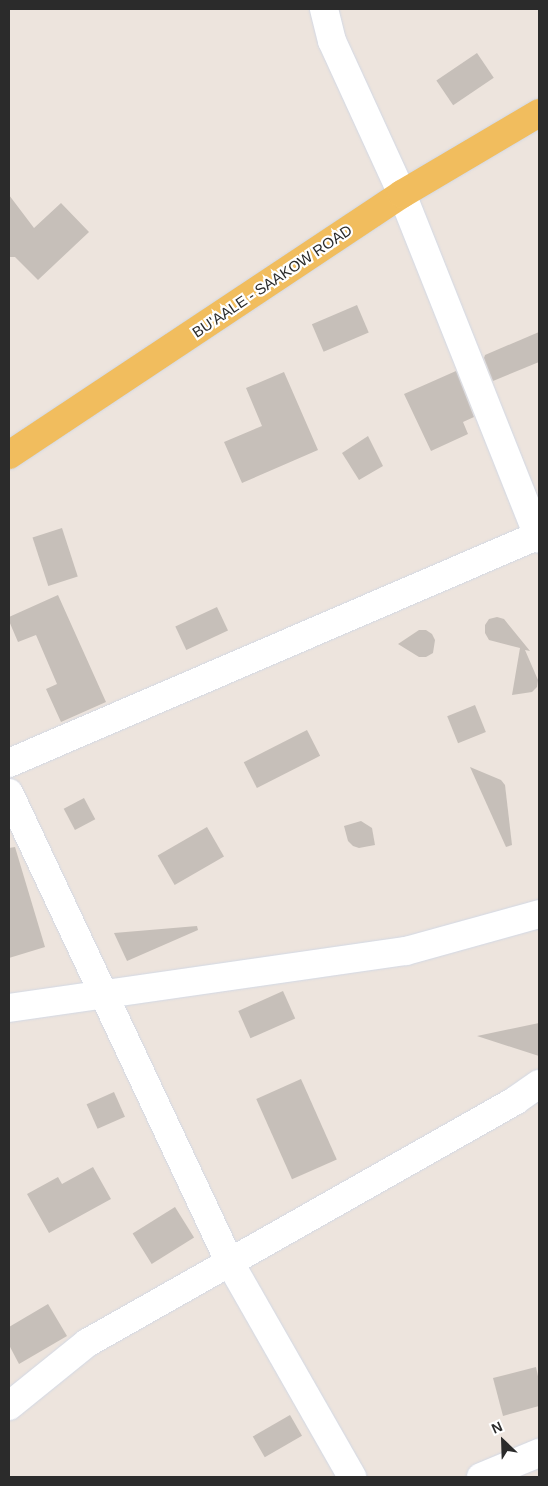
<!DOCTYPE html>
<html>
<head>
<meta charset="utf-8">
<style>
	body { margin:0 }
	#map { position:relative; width:548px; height:1486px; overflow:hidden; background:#ede4dd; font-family:Helvetica,sans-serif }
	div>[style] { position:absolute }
	.building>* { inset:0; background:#c6bfb9; transform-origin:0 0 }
	.roads { filter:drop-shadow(0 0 1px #d2d8e4) drop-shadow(0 0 1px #d2d8e4) }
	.minor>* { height:28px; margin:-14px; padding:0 14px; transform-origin:14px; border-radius:14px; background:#fff }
	.major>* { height:28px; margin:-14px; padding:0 14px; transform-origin:14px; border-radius:14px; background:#f1bd5e }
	span { translate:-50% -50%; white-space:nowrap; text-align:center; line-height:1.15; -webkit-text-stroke:4.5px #fff; paint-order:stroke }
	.street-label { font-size:15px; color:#2b2b2b }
	.frame { position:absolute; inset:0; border:10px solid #2b2b2b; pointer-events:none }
	.north { position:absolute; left:478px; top:1416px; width:50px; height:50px; -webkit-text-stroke:4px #fff; paint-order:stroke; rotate:336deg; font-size:14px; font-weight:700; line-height:20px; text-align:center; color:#2b2b2b }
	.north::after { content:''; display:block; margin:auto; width:18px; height:22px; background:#2b2b2b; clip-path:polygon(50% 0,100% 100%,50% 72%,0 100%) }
</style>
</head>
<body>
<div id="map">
	<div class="building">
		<i style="left:477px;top:53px;width:30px;height:49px;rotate:56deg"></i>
		<i style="clip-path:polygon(9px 195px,34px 228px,61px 203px,89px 232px,38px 280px,15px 257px,9px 257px)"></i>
		<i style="left:357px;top:305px;width:30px;height:49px;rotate:67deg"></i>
		<i style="clip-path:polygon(539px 332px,539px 362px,493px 381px,484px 358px,485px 355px)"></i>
		<i style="clip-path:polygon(456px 371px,474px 417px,463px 422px,468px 434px,431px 451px,404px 394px)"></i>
		<i style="clip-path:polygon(284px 372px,318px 450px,242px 483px,224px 442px,262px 426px,246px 388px)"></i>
		<i style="clip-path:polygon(368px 436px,383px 466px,359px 480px,342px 453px)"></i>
		<i style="left:62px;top:528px;width:51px;height:31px;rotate:72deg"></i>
		<i style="clip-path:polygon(58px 595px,106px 702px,61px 722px,46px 689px,57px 684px,36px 635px,18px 642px,9px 621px,9px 617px)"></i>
		<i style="left:217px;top:607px;width:26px;height:46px;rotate:65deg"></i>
		<i style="clip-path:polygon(497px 617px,504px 619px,530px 651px,525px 650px,538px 680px,537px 687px,532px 692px,512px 695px,520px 648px,489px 640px,485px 633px,485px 625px,489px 619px)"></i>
		<i style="clip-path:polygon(419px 630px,426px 630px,432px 634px,435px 640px,433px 653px,426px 657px,419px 657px,398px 644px)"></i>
		<i style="left:475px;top:705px;width:29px;height:30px;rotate:68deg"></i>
		<i style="left:307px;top:730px;width:29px;height:71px;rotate:63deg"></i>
		<i style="clip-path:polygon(470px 767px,501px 780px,505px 785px,512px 845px,506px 847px)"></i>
		<i style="left:84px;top:798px;width:24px;height:23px;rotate:62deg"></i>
		<i style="clip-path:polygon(361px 821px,372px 828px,375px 845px,359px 848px,353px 846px,348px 841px,344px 826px)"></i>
		<i style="left:207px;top:827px;width:34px;height:57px;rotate:60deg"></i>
		<i style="clip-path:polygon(15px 847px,45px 947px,9px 958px,9px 848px)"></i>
		<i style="clip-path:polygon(197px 926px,198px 930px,127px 961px,114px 933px)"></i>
		<i style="left:283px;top:991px;width:30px;height:49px;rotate:66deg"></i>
		<i style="clip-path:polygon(539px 1023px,539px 1056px,477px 1036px)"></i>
		<i style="left:301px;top:1079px;width:88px;height:49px;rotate:66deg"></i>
		<i style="left:114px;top:1092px;width:27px;height:30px;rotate:66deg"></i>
		<i style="clip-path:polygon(93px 1167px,111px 1199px,49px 1233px,27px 1194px,58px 1177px,62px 1184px)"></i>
		<i style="left:175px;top:1207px;width:36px;height:50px;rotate:58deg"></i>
		<i style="clip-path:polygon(48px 1304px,67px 1336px,19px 1364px,9px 1345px,9px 1327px)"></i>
		<i style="clip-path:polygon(536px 1367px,539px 1381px,539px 1406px,503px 1416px,493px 1378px)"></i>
		<i style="left:290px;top:1415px;width:24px;height:43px;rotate:60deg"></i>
	</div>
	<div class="roads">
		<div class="minor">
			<i style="left:324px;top:9px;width:33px;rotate:76deg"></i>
			<i style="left:332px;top:41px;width:168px;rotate:65.4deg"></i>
			<i style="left:402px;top:194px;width:371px;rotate:68.3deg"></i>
			<i style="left:9px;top:763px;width:577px;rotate:-23.28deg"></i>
			<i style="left:9px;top:793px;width:517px;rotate:64.82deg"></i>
			<i style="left:229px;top:1261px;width:249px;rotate:60.3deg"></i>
			<i style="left:9px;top:1008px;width:401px;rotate:-8.2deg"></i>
			<i style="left:406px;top:951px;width:138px;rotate:-15.5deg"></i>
			<i style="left:9px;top:1406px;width:100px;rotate:-38.9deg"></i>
			<i style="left:87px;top:1343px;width:493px;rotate:-29.5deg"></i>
			<i style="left:516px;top:1100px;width:28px;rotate:-35deg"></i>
			<i style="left:481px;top:1477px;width:63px;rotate:-22.5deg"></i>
		</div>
		<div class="major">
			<i style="left:9px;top:455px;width:472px;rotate:-33.6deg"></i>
			<i style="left:402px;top:194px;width:159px;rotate:-30.6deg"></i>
		</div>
	</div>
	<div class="street-label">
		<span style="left:272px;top:281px;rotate:-34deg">BU'AALE - SAAKOW ROAD</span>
	</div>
	<div class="frame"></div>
	<div class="north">N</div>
</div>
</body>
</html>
